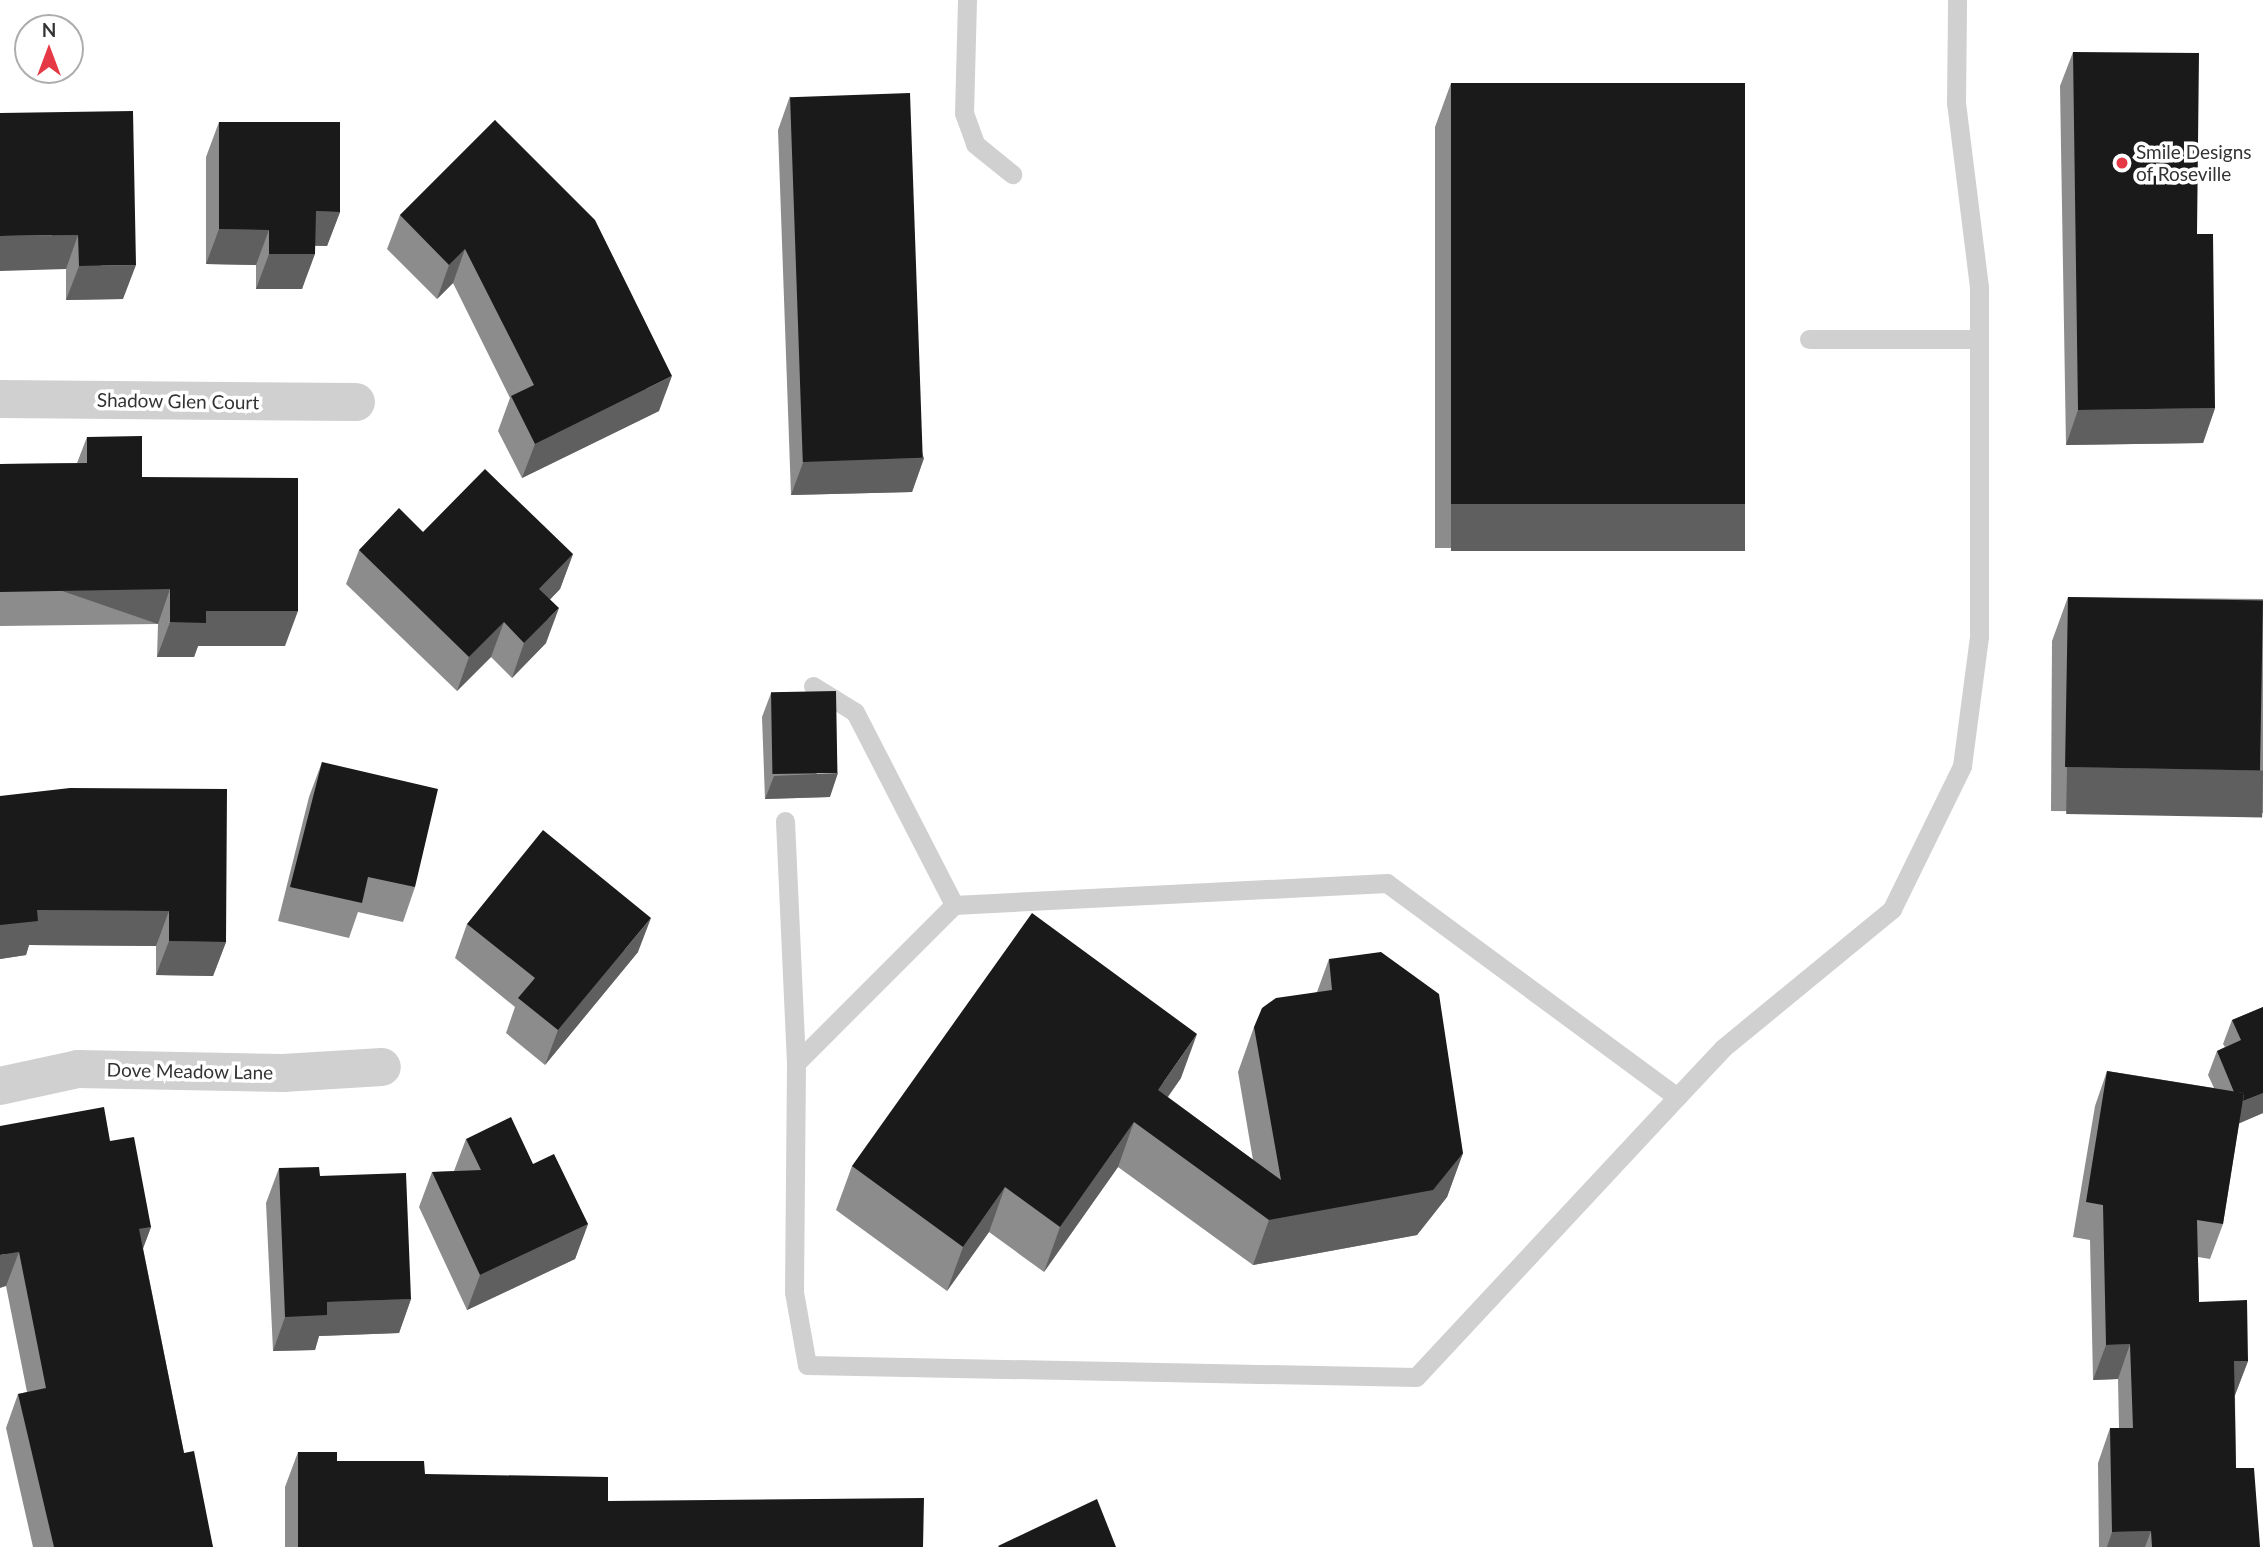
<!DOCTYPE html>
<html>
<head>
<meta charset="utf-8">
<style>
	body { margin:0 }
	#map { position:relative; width:2263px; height:1547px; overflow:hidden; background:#fff; font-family:Lato,sans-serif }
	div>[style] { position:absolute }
	.service>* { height:19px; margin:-9.5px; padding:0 9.5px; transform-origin:9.5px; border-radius:9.5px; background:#d0d0d0 }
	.minor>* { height:38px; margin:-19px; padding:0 19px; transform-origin:19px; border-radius:19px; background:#d0d0d0 }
	.wall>* { inset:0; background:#8c8c8c }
	.shaded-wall>* { inset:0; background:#5f5f5f; transform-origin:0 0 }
	.building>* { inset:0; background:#1a1a1a; transform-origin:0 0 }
	.dots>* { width:19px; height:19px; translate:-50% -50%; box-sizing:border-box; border:4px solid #fff; border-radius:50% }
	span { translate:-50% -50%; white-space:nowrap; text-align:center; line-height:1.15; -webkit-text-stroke:7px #fff; paint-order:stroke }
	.poi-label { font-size:19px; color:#333 }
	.left { translate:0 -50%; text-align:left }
	.street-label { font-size:19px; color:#333 }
	.north { position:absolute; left:14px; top:14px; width:70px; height:70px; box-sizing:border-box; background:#fff; border:2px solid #adadad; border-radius:50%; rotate:0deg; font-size:19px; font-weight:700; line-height:28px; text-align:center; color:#333 }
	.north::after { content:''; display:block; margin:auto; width:24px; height:32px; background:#e63946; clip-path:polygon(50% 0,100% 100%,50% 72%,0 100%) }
</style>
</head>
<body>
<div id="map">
	<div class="service">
		<i style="left:967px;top:0;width:113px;rotate:91.5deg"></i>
		<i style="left:964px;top:113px;width:33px;rotate:70deg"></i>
		<i style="left:975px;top:144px;width:48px;rotate:39deg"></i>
		<i style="left:1809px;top:339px;width:170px"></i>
		<i style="left:813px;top:686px;width:49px;rotate:31.8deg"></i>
		<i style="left:855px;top:712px;width:217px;rotate:62.8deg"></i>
		<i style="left:785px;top:821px;width:242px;rotate:87.4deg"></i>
		<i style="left:1677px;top:1097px;width:360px;rotate:-143.6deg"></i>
		<i style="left:1387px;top:883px;width:434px;rotate:177.1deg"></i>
		<i style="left:954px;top:905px;width:223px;rotate:135deg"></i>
		<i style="left:796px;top:1063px;width:229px;rotate:90.5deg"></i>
		<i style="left:794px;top:1292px;width:74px;rotate:79.9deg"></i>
		<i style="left:807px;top:1365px;width:609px;rotate:1.13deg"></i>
		<i style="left:1416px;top:1377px;width:383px;rotate:-47deg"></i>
		<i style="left:1677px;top:1097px;width:67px;rotate:-46.8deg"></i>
		<i style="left:1723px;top:1048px;width:219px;rotate:-39.4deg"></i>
		<i style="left:1892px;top:909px;width:159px;rotate:-63.9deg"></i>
		<i style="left:1962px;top:766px;width:130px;rotate:-82.5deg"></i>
		<i style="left:1979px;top:637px;width:350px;rotate:-90deg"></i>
		<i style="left:1979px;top:287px;width:185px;rotate:-97.1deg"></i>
		<i style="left:1956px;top:103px;width:103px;rotate:-89.4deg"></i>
	</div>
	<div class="minor">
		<i style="left:0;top:399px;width:356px;rotate:0.5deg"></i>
		<i style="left:0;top:1086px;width:80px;rotate:-12.3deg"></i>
		<i style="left:78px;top:1069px;width:205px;rotate:1.1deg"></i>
		<i style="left:283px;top:1073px;width:99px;rotate:-3.5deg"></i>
	</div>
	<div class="wall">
		<i style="clip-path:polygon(2073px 52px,2197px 234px,2215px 408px,2203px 443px,2066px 445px,2060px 86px)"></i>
		<i style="clip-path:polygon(1451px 83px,1729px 548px,1435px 548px,1435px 127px)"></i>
		<i style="clip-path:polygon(790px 96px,924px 458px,912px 492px,791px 495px,778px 130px)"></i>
		<i style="clip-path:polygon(0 113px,123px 299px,66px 300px,66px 269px)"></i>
		<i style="clip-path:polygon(495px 120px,659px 411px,522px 478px,498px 431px,510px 398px,453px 283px,437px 299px,387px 249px,400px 215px)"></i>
		<i style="clip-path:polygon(219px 122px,340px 212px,327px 246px,315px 246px,302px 289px,256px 289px,256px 265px,206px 264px,206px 157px)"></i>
		<i style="clip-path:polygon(87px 437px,142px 477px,285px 646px,198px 646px,194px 657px,157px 657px,158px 624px,0 626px,0 464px,77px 463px)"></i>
		<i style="clip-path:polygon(423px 532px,573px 554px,560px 589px,550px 599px,546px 643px,512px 678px,491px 657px,457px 691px,346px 584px,359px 550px)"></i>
		<i style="clip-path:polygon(2068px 597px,2263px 599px,2263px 813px,2051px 811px,2052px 641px)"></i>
		<i style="clip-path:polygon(771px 693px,830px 797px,765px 799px,762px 717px)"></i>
		<i style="clip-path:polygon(322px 762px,415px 887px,403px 922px,358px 912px,349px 938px,278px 921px,309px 797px)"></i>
		<i style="clip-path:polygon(0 796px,226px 942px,213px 976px,156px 975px,156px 946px,29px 945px,26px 955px,0 959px)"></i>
		<i style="clip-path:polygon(467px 924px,638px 952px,545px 1065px,506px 1033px,515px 1007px,455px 958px)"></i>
		<i style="clip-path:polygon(1329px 959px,1463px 1153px,1447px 1197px,1417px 1235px,1253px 1265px,1118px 1167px,1044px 1272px,989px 1232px,947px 1291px,836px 1210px,852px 1166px,1181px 1078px,1168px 1097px,1253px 1160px,1238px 1072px,1254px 1027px,1317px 992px)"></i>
		<i style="clip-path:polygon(2263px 1007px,2263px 1113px,2239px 1123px,2223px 1224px,2210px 1259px,2198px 1257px,2199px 1302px,2248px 1361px,2235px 1395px,2236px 1468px,2260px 1547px,2099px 1547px,2098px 1463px,2110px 1428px,2119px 1428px,2118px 1379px,2093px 1380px,2090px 1240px,2073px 1237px,2095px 1106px,2107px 1071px,2214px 1088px,2208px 1075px,2217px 1051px,2225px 1047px,2223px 1044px,2232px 1020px)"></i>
		<i style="clip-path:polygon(0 1126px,110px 1141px,151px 1227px,143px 1248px,184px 1453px,213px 1547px,33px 1547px,6px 1428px,18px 1394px,27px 1392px,6px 1286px)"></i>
		<i style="clip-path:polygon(466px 1139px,533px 1164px,588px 1224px,575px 1259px,467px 1310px,419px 1207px,432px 1172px,454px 1171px)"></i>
		<i style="clip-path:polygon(279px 1168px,320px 1176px,411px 1299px,399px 1333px,319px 1336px,315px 1350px,273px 1351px,266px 1203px)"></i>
		<i style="clip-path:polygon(298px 1452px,337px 1461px,923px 1547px,285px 1547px,285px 1487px)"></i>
	</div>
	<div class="shaded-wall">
		<i style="clip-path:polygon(316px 211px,340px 212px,327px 246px,303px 245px)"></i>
		<i style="clip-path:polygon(219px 229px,269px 230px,256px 265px,206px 264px)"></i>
		<i style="clip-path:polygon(78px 235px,66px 269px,0 271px,0 236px)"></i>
		<i style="clip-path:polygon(465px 249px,453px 283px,437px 299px,449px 265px)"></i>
		<i style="clip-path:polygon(269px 254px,315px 254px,302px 289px,256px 289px)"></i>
		<i style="clip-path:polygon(136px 265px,123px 299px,66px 300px,79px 266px)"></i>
		<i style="clip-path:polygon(672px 376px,659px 411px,522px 478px,535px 444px)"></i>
		<i style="clip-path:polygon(2215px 408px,2203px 443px,2066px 445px,2078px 410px)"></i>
		<i style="clip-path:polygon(924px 458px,912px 492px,791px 495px,804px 460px)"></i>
		<i style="left:1451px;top:504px;width:294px;height:47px"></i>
		<i style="clip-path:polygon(573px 554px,560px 589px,527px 624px,539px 589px)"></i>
		<i style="left:170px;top:589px;width:37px;height:170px;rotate:109deg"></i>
		<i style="clip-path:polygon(559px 608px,546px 643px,512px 678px,524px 643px)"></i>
		<i style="clip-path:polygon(206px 611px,298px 611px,285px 646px,198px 646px,194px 657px,157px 657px,170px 622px)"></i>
		<i style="clip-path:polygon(504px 622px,491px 657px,457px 691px,469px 657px)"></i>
		<i style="left:2067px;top:767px;width:196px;height:47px;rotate:1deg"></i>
		<i style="clip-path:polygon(838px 773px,830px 797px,765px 799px,774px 776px)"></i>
		<i style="clip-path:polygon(37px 910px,169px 911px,156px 946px,29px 945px,26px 955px,0 959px,0 925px)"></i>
		<i style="clip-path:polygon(651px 918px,638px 952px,545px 1065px,558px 1030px)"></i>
		<i style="clip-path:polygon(169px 941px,226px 942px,213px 976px,156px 975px)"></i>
		<i style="clip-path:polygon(1197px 1034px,1181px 1078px,1144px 1130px,1158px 1090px)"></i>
		<i style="clip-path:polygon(2263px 1093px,2263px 1113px,2231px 1127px,2239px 1103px)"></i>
		<i style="clip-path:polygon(1134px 1122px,1118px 1167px,1044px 1272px,1060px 1227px)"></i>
		<i style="clip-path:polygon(1463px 1153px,1447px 1197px,1417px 1235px,1253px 1265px,1269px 1220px)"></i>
		<i style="clip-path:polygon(1005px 1187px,989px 1232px,947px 1291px,963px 1247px)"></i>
		<i style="clip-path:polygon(588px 1224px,575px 1259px,467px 1310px,480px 1275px)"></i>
		<i style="clip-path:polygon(151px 1227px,138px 1262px,139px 1229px)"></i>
		<i style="clip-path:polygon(19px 1252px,6px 1286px,0 1288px,0 1255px)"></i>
		<i style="clip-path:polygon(411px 1299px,399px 1333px,319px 1336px,315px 1350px,273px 1351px,285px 1317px,327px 1302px)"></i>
		<i style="clip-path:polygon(2130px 1344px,2118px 1379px,2093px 1380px,2106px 1345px)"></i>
		<i style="clip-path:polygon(2234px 1361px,2248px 1361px,2235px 1395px,2221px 1395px)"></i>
		<i style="clip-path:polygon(2151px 1531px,2145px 1547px,2107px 1547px,2112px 1532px)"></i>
	</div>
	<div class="building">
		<i style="clip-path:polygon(2073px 52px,2199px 53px,2197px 234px,2213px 234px,2215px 408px,2078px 410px)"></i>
		<i style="left:1451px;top:83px;width:294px;height:421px"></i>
		<i style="left:910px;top:93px;width:365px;height:120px;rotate:88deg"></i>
		<i style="clip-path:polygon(133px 111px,136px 265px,79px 266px,78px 235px,0 236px,0 113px)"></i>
		<i style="clip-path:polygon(495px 120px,595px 220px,672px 376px,535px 444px,511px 396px,534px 385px,465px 249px,449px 265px,400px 215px)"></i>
		<i style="clip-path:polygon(219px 122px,340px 122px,340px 212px,316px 211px,315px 254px,269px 254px,269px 230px,219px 229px)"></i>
		<i style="clip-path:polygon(142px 436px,142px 477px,298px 478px,298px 611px,206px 611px,206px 623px,170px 622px,170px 589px,0 592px,0 464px,87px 463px,87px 437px)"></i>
		<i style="clip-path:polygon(485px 469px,573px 554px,539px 589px,559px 608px,524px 643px,504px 622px,469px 657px,359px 550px,399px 508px,423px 532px)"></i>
		<i style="left:2068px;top:597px;width:195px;height:170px;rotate:1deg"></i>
		<i style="left:836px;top:691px;width:82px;height:65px;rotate:89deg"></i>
		<i style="clip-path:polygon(322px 762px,438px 789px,415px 887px,368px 877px,362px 903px,290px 887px)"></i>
		<i style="clip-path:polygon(70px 788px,227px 789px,226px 942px,169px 941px,169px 911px,37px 910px,38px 921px,0 925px,0 796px)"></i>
		<i style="clip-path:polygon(543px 830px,651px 918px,558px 1030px,518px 998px,535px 978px,467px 924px)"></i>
		<i style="clip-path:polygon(1032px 913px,1197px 1034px,1158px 1090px,1281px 1180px,1254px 1027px,1262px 1008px,1276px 998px,1332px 990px,1329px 959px,1381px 952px,1439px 994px,1463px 1153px,1433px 1190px,1269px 1220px,1134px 1122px,1060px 1227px,1005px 1187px,963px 1247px,852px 1166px)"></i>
		<i style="clip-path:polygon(2263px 1007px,2263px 1093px,2243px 1101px,2244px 1093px,2234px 1092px,2217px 1051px,2241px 1040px,2232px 1020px)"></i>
		<i style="clip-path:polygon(2107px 1071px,2244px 1093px,2223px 1224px,2197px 1220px,2199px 1302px,2247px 1300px,2248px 1361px,2234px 1361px,2236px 1468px,2254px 1468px,2260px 1547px,2152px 1547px,2151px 1531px,2112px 1532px,2110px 1428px,2133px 1428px,2130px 1344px,2106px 1345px,2103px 1205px,2086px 1202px)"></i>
		<i style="clip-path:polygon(104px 1107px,110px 1141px,134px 1137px,151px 1227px,139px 1229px,184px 1453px,194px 1451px,213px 1547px,54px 1547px,18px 1394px,46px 1388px,19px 1252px,0 1255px,0 1126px)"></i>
		<i style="clip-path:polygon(511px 1117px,533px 1164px,554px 1154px,588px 1224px,480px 1275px,432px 1172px,481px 1170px,466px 1139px)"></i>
		<i style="clip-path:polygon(319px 1167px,320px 1176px,406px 1173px,411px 1299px,327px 1302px,327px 1315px,285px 1317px,279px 1168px)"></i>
		<i style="clip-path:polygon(298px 1452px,337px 1452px,337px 1461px,424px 1461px,425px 1474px,608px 1477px,608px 1501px,924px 1498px,923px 1547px,298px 1547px)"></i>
		<i style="clip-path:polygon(1097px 1499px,1116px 1547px,999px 1547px,998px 1546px)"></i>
	</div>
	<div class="dots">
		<i style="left:2122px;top:163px;background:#e63946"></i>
	</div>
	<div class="poi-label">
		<span class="left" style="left:2136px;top:163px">Smile Designs<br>of Roseville</span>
	</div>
	<div class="street-label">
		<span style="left:178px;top:401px;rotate:1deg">Shadow Glen Court</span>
		<span style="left:190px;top:1071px;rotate:1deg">Dove Meadow Lane</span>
	</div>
	<div class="north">N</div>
</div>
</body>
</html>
